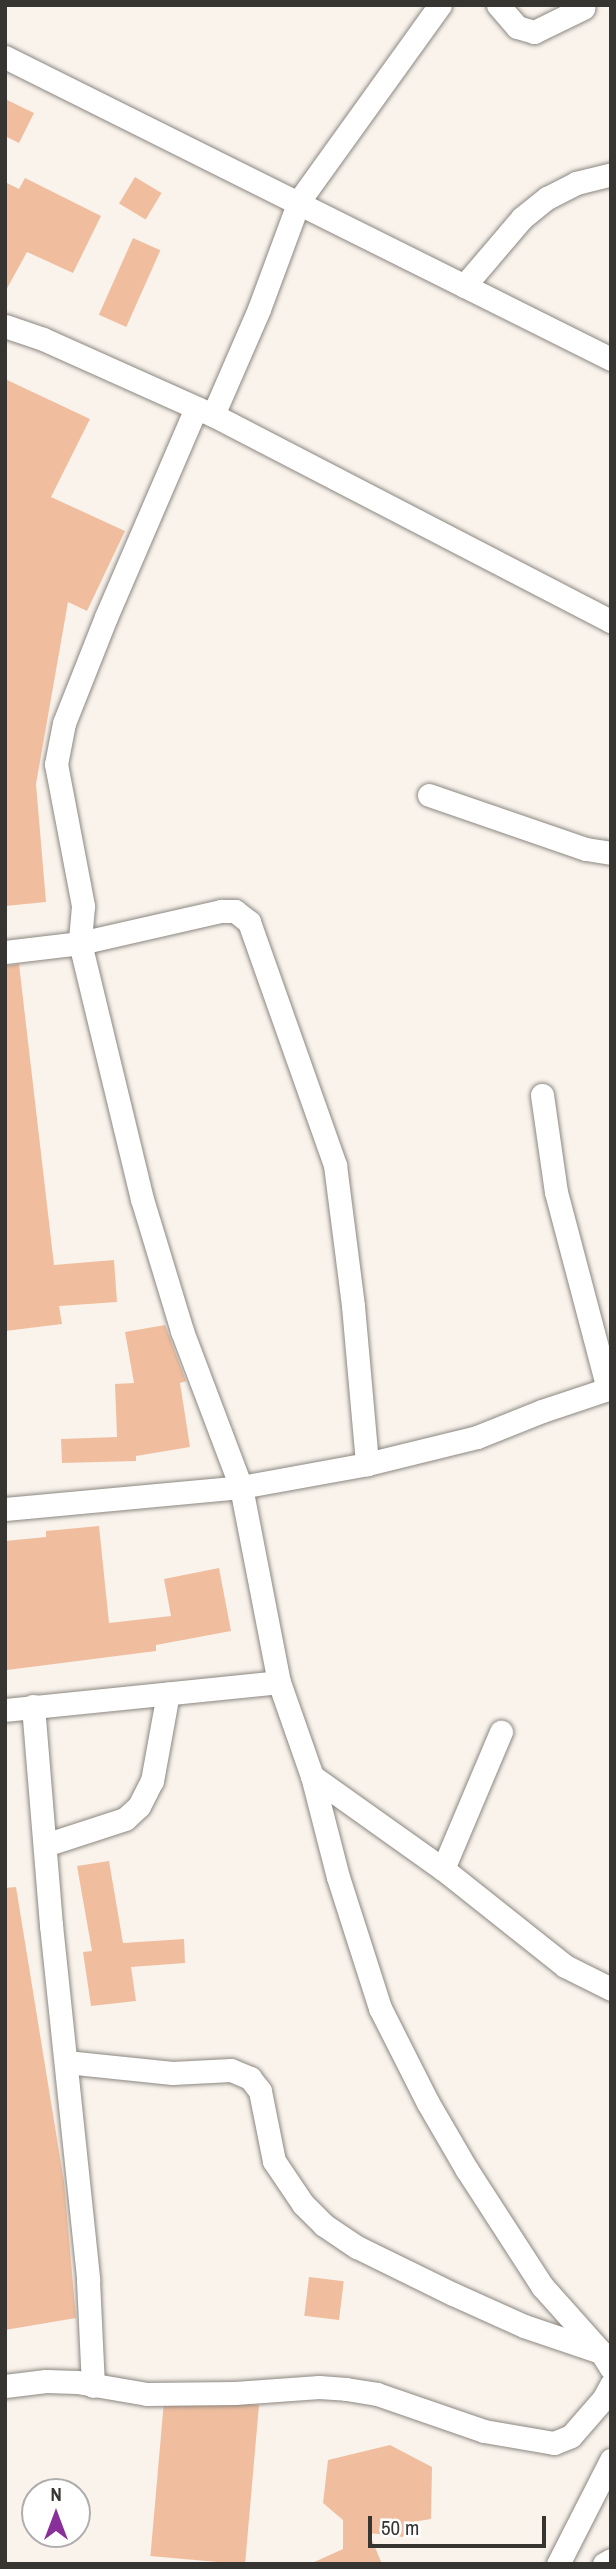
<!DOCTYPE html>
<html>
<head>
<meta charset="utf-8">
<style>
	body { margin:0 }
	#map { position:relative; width:616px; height:2569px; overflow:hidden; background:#f9f3ec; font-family:"Archivo Narrow",sans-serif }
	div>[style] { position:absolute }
	.building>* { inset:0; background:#f0be9f; transform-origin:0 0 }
	.roads { filter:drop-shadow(0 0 2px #8c8781) drop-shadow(0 0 2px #8c8781) }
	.street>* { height:23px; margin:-11.5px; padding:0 11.5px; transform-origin:11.5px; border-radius:11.5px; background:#fff }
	span { translate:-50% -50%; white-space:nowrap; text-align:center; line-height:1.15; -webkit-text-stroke:6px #fff; paint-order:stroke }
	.frame { position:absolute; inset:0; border:7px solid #373532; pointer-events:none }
	.north { position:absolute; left:21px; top:2478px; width:70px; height:70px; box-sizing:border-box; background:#fff; border:2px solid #afaead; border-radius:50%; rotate:0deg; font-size:19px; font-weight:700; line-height:28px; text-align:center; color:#373532 }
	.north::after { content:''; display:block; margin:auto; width:24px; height:32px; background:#892f9a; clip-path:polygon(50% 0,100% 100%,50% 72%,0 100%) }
	.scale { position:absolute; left:368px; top:2516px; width:178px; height:32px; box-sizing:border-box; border:4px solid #373532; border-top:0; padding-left:9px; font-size:21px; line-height:24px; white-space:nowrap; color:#373532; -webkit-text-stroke:5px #fff; paint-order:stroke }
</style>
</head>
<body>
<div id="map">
	<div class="building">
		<i style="clip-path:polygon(5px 99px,34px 113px,19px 143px,5px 136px)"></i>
		<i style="left:135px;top:177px;width:31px;height:31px;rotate:31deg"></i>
		<i style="clip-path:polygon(25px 178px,101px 216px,73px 273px,27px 252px,5px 292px,5px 182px,19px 189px)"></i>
		<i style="left:133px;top:238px;width:30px;height:84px;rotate:24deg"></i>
		<i style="clip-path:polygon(5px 379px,90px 419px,51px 497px,125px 531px,87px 611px,68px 602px,36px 784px,46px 902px,5px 906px)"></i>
		<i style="clip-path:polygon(19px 964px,54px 1265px,114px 1260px,117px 1302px,59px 1306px,62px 1324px,5px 1331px,5px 966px)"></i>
		<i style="clip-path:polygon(165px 1325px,186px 1381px,180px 1383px,190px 1447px,136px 1456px,136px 1461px,62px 1463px,61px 1439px,117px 1437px,115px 1384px,134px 1383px,125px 1332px)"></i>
		<i style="clip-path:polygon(99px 1526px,109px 1623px,171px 1616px,164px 1579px,219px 1568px,231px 1631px,156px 1645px,156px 1651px,7px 1670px,5px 1541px,46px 1537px,46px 1531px)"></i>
		<i style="clip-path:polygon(109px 1861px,123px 1943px,184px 1939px,185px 1963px,131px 1967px,136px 2001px,91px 2006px,83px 1952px,92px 1951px,77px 1866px)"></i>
		<i style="clip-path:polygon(16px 1887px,64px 2182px,76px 2318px,5px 2330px,5px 1888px)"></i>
		<i style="left:309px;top:2277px;width:35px;height:39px;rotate:7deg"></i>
		<i style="left:259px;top:2405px;width:160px;height:95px;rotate:95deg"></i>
		<i style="clip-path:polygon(390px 2445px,432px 2467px,431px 2519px,412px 2522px,403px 2537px,369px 2533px,382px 2564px,310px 2564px,343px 2549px,343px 2520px,323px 2503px,328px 2460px)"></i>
	</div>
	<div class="roads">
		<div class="street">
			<i style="left:498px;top:5px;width:29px;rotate:49deg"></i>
			<i style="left:517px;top:27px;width:18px;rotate:16deg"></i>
			<i style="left:534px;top:32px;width:55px;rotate:-26.1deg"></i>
			<i style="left:5px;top:57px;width:677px;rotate:26.49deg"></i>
			<i style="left:464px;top:286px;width:89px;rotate:-49.5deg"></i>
			<i style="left:522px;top:218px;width:32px;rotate:-39deg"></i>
			<i style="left:547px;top:198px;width:33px;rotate:-27deg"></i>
			<i style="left:576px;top:183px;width:36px;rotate:-14deg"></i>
			<i style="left:5px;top:326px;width:40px;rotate:18.9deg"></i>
			<i style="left:43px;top:339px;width:186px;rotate:24.1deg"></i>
			<i style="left:213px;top:415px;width:448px;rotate:27.4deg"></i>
			<i style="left:196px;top:408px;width:228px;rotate:113.3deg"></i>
			<i style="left:106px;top:617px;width:114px;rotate:111.6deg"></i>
			<i style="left:64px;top:723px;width:42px;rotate:101deg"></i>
			<i style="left:56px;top:764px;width:145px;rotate:79.2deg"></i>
			<i style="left:83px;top:906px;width:37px;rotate:95deg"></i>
			<i style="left:80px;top:943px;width:263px;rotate:76.4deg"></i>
			<i style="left:142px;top:1199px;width:138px;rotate:73.1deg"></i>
			<i style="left:182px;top:1331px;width:167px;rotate:69.3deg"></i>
			<i style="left:241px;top:1487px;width:199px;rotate:79deg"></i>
			<i style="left:279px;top:1682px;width:100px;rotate:70.7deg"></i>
			<i style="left:312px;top:1776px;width:104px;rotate:75.6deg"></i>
			<i style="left:338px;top:1877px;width:138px;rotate:72.2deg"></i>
			<i style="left:380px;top:2008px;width:106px;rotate:63.2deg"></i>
			<i style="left:428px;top:2103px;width:78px;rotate:59.8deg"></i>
			<i style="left:467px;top:2170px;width:138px;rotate:57.1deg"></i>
			<i style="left:542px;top:2286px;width:89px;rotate:48.2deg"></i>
			<i style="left:601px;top:2352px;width:19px;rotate:58deg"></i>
			<i style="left:213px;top:415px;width:116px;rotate:-66.5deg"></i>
			<i style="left:259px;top:309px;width:115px;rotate:-69.7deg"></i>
			<i style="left:299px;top:201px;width:241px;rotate:-54.3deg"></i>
			<i style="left:429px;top:795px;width:166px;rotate:19deg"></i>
			<i style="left:586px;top:849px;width:25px;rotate:9deg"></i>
			<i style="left:5px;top:952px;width:76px;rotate:-6.8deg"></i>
			<i style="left:80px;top:943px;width:145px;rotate:-12.8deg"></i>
			<i style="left:221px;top:911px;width:14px"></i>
			<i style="left:235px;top:911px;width:18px;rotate:38deg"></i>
			<i style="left:249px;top:922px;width:258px;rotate:70.5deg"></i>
			<i style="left:335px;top:1165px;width:142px;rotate:82.7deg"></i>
			<i style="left:353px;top:1306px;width:159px;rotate:84.9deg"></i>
			<i style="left:542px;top:1095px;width:98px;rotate:81.8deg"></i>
			<i style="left:556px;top:1192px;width:204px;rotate:75.2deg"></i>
			<i style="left:5px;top:1509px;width:237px;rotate:-5.3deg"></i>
			<i style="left:241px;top:1487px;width:128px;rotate:-10.3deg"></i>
			<i style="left:367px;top:1464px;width:113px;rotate:-13.8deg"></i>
			<i style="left:477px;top:1437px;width:70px;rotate:-21.8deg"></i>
			<i style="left:542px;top:1411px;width:73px;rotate:-18.4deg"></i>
			<i style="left:33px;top:1706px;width:220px;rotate:85.3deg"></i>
			<i style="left:51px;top:1925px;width:357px;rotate:84deg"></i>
			<i style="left:88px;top:2280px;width:106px;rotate:87.3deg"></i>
			<i style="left:5px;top:1710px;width:275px;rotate:-5.8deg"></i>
			<i style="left:312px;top:1776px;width:161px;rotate:35.4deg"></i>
			<i style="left:443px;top:1869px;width:156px;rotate:38.5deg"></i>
			<i style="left:565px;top:1966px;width:51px;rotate:26.6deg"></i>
			<i style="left:45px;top:1845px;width:84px;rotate:-18deg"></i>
			<i style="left:125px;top:1819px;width:19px;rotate:-43deg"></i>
			<i style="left:139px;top:1806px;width:28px;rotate:-63deg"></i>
			<i style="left:152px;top:1781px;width:89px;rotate:-79.7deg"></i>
			<i style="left:443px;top:1869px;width:149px;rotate:-67.1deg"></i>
			<i style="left:66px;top:2062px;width:107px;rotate:5.9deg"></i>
			<i style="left:172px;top:2073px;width:59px;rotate:-2.9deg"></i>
			<i style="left:231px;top:2070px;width:21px;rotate:23deg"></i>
			<i style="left:250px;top:2078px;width:16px;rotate:52deg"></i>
			<i style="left:260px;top:2091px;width:71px;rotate:78.7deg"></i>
			<i style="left:274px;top:2161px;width:52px;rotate:56deg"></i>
			<i style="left:303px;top:2204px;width:30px;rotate:45deg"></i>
			<i style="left:324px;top:2225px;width:40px;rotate:34deg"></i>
			<i style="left:357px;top:2247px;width:107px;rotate:26.1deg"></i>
			<i style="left:453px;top:2294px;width:78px;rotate:24.3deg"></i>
			<i style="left:524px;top:2326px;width:78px;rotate:18.7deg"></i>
			<i style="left:5px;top:2386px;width:41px;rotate:-7deg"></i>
			<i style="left:46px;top:2381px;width:31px;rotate:2deg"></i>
			<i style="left:77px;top:2382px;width:71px;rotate:9.7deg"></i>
			<i style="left:147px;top:2394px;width:88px;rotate:-0.7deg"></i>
			<i style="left:235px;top:2393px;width:84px;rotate:-4.1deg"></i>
			<i style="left:319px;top:2387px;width:27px;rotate:4deg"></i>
			<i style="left:346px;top:2389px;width:31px;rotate:9deg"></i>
			<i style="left:377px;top:2394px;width:113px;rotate:19.1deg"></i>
			<i style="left:484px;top:2431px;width:71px;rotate:9.7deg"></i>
			<i style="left:554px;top:2443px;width:18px;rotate:-22deg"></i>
			<i style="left:571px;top:2436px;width:50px;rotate:-49deg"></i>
			<i style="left:604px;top:2398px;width:15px;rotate:-62deg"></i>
			<i style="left:558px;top:2564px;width:117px;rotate:-63deg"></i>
			<i style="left:604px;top:2564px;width:8px;rotate:-30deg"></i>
		</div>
	</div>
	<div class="frame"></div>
	<div class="north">N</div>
	<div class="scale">50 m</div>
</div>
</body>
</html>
